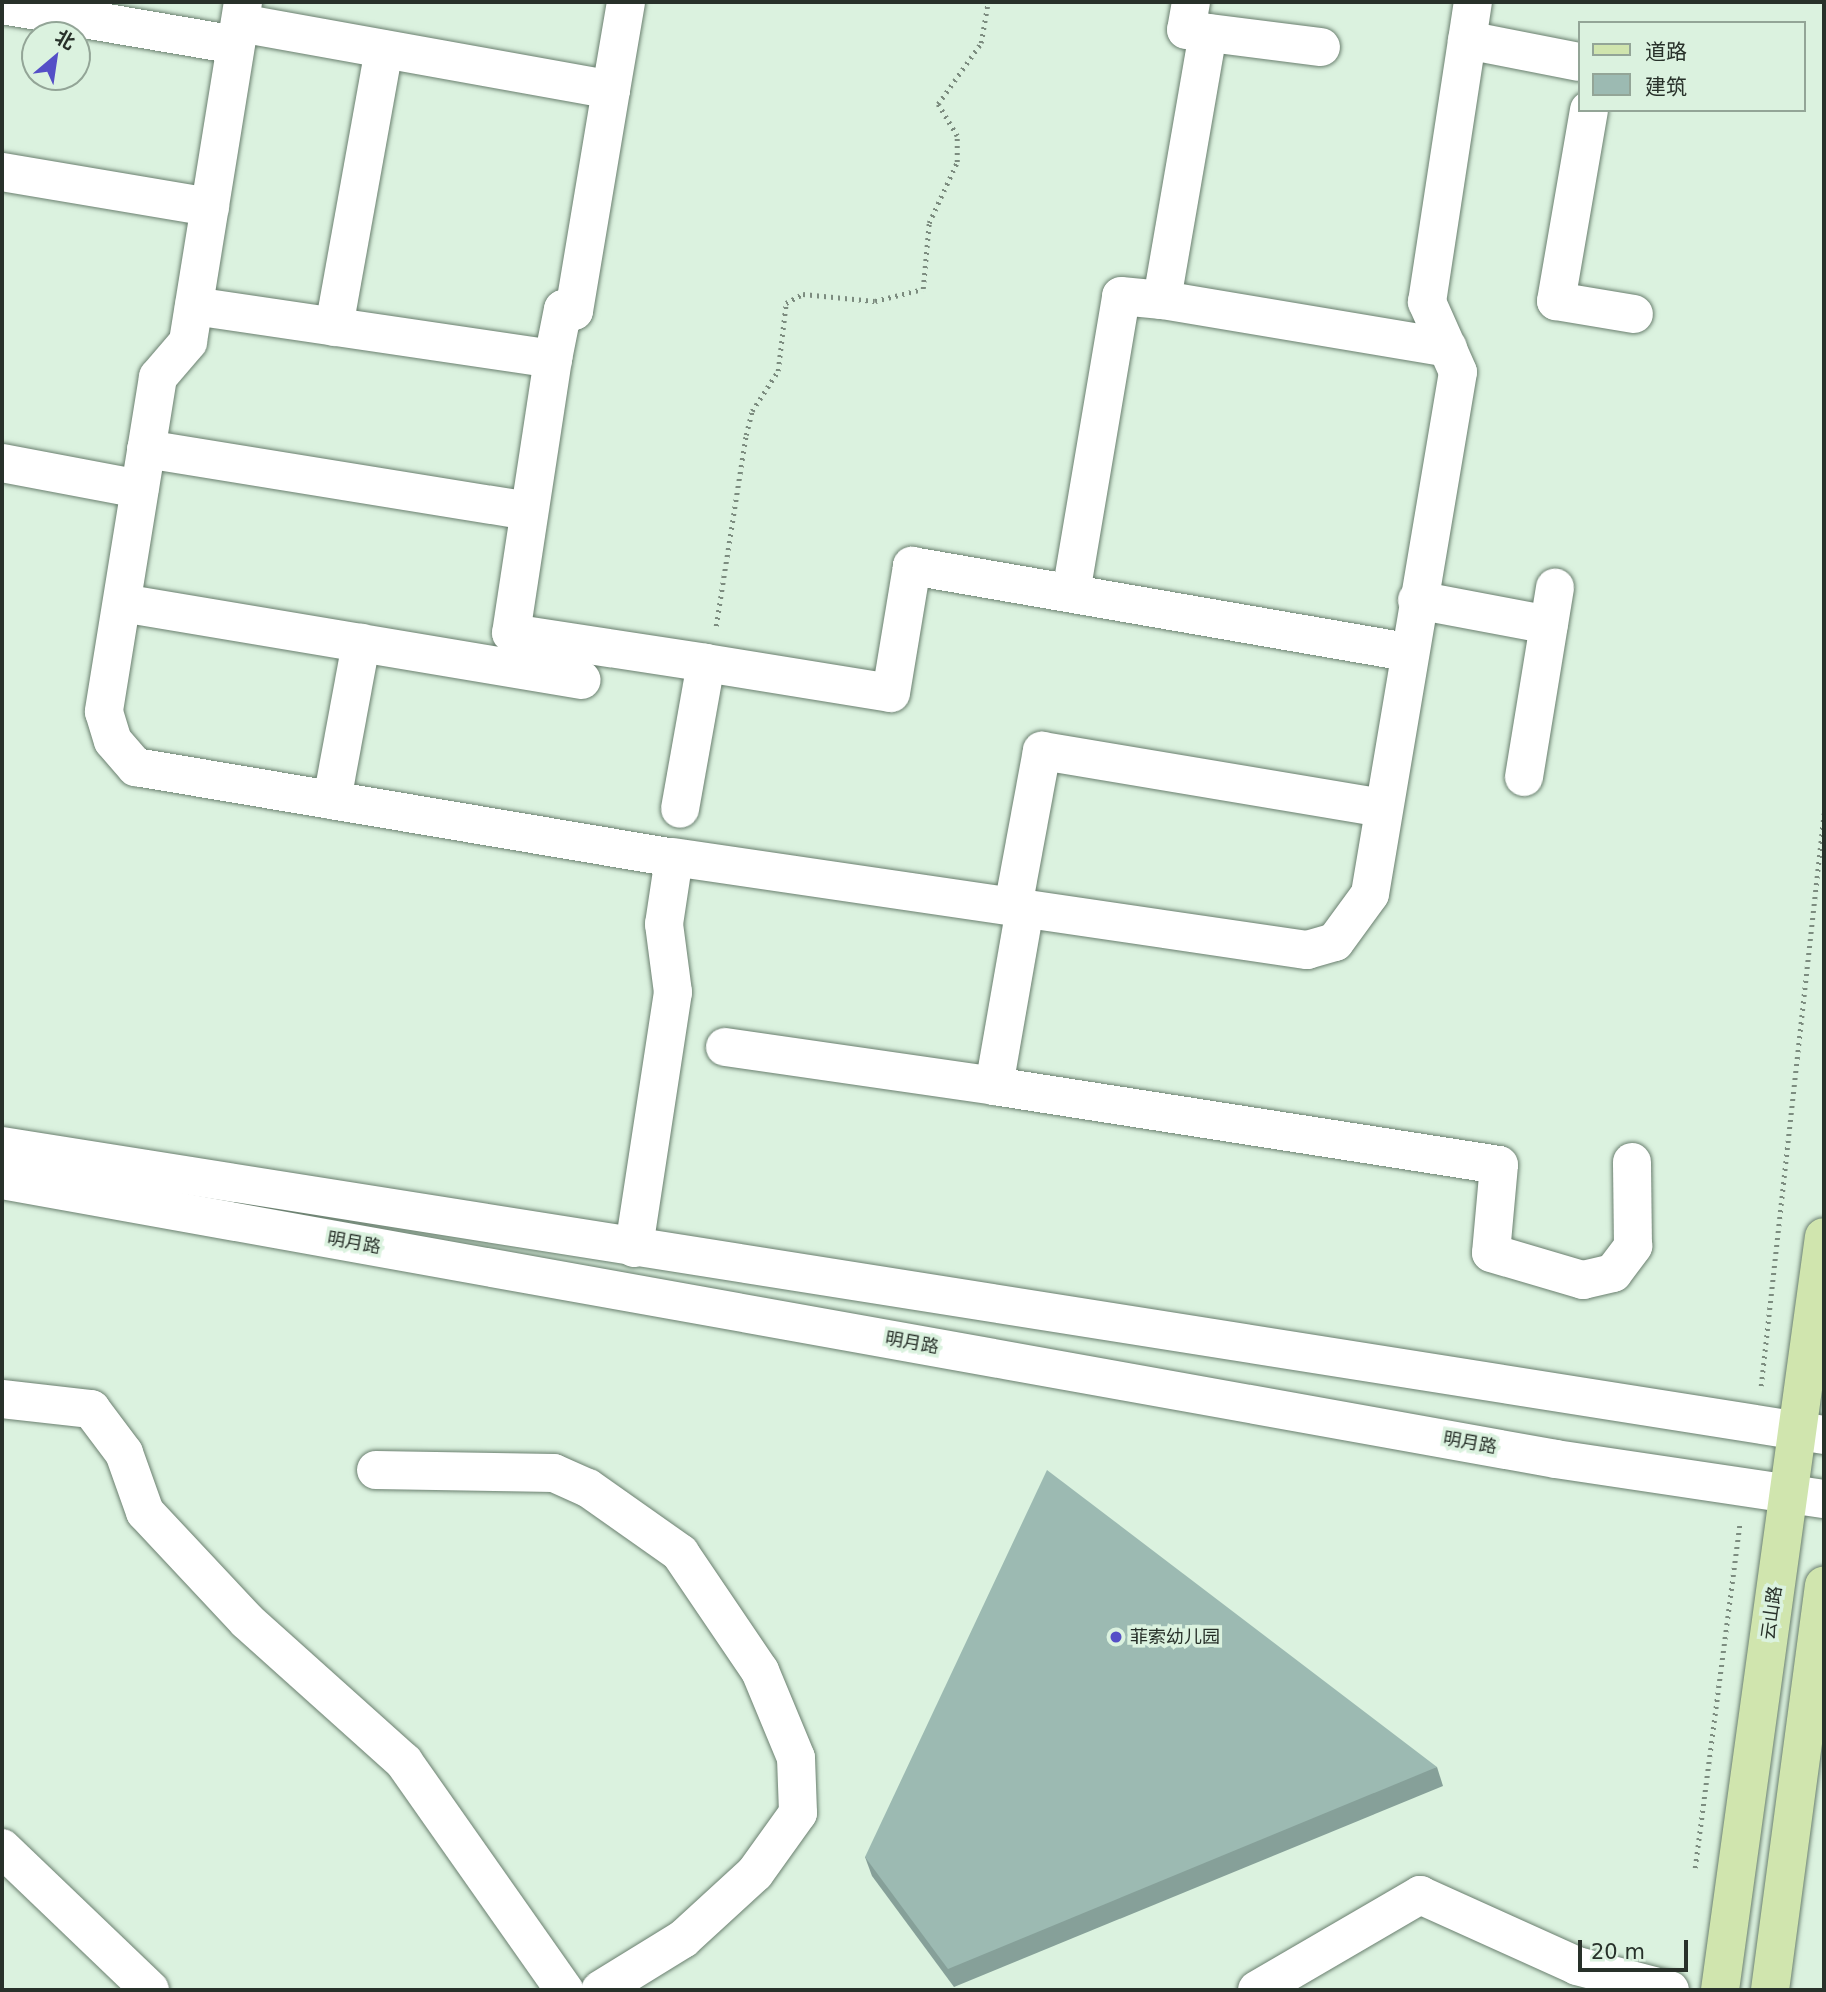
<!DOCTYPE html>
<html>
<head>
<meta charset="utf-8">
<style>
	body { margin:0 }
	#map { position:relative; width:1826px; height:1992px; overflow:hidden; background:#dbf2df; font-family:"DejaVu Sans","Noto Sans SC",sans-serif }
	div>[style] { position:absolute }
	.path>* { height:4.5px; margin-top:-2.25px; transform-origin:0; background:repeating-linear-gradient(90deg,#7c8c7f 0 2px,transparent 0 7px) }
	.roads { filter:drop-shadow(0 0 2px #6a7f6f) drop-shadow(0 0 2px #6a7f6f) }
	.minor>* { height:38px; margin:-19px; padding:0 19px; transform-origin:19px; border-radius:19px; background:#fff }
	.major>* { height:38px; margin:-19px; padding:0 19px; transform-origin:19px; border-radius:19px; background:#d0e5ae }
	.wall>* { inset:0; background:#86a099 }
	.building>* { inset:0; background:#9cbab2 }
	.dots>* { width:19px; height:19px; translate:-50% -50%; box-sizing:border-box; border:4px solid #dbf2df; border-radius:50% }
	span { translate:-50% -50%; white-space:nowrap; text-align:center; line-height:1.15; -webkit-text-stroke:7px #dbf2df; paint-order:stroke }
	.street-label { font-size:18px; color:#28312a }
	.poi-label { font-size:18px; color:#28312a }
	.left { translate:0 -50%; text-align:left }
	.frame { position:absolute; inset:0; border:4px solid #28312a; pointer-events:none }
	.legend { position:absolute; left:1578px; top:21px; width:228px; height:91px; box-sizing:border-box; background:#dbf2df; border:2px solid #93a597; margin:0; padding:9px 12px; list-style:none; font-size:21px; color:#28312a }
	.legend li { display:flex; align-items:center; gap:14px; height:35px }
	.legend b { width:35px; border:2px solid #93a597 }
	.north { position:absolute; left:21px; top:21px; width:70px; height:70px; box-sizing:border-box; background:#dbf2df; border:2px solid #93a597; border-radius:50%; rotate:29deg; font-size:19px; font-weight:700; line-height:28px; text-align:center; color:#28312a }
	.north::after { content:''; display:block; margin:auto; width:24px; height:32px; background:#554fc7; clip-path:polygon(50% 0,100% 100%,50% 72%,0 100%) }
	.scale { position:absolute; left:1578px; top:1940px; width:110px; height:32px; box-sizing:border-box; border:4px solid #28312a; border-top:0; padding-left:9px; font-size:21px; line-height:24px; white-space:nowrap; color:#28312a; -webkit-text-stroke:5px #dbf2df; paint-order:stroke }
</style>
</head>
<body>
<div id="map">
	<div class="path">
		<i style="left:716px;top:626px;width:193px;rotate:-81.1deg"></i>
		<i style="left:746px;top:435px;width:25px;rotate:-76deg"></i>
		<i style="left:752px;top:411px;width:48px;rotate:-57deg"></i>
		<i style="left:778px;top:371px;width:68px;rotate:-83.3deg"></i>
		<i style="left:786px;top:303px;width:19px;rotate:-28deg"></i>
		<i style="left:803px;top:294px;width:72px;rotate:5.6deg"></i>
		<i style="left:875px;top:301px;width:49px;rotate:-14deg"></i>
		<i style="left:923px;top:289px;width:66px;rotate:-84.8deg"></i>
		<i style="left:929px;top:223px;width:67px;rotate:-65.3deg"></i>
		<i style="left:957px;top:162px;width:26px;rotate:-90deg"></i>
		<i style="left:957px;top:136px;width:37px;rotate:-121deg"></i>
		<i style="left:938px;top:104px;width:75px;rotate:-54.8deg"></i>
		<i style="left:981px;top:43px;width:42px;rotate:-80.3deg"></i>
		<i style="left:1761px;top:1386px;width:576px;rotate:-83.73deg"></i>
		<i style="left:1695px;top:1868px;width:348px;rotate:-82.6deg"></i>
	</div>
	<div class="roads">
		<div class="minor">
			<i style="left:243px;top:2px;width:344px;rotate:99.2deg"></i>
			<i style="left:188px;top:342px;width:46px;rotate:130.6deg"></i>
			<i style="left:158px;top:377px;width:339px;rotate:99.2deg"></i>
			<i style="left:104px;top:712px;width:30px;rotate:73deg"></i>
			<i style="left:113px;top:741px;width:35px;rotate:49deg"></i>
			<i style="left:136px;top:767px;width:546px;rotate:9.6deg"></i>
			<i style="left:674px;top:858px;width:67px;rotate:98.6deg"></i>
			<i style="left:664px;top:924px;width:69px;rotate:82.5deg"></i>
			<i style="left:673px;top:992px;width:259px;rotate:98.7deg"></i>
			<i style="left:1191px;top:2px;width:28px;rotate:100deg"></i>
			<i style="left:1186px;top:30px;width:136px;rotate:7.2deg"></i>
			<i style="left:2px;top:5px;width:237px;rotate:9.7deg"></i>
			<i style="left:240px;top:23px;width:377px;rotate:10.2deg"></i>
			<i style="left:611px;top:90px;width:89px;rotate:-80.3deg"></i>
			<i style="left:1208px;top:33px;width:271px;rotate:99.8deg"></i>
			<i style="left:1162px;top:300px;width:290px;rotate:9.5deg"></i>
			<i style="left:1467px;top:40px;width:114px;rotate:11.1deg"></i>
			<i style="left:611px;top:90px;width:224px;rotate:99.5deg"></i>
			<i style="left:574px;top:311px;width:11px;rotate:-170deg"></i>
			<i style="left:563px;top:309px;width:51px;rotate:101.3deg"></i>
			<i style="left:553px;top:359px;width:277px;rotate:98.7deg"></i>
			<i style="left:511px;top:633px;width:197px;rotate:8.7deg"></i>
			<i style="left:706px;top:663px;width:148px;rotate:100.1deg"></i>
			<i style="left:1589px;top:110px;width:194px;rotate:99.8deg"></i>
			<i style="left:1556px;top:301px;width:79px;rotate:9.5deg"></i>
			<i style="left:2px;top:172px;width:211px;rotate:9.6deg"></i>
			<i style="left:194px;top:306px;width:363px;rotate:8.4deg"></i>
			<i style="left:334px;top:327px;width:282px;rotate:-79.8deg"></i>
			<i style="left:146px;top:449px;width:387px;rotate:9.2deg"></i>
			<i style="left:2px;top:463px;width:140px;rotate:10.7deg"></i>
			<i style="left:1071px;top:593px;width:301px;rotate:-80.4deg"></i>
			<i style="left:1121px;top:296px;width:41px;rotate:5.6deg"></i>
			<i style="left:1417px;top:600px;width:134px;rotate:10.7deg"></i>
			<i style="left:122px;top:603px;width:466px;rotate:9.5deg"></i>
			<i style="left:706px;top:663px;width:187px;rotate:9.2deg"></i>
			<i style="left:891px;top:693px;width:129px;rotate:-80.6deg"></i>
			<i style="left:912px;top:566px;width:502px;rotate:9.86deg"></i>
			<i style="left:1524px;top:777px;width:192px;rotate:-80.7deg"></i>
			<i style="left:332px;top:800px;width:160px;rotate:-79.5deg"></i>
			<i style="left:673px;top:857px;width:641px;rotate:8.35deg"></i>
			<i style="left:1307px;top:950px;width:29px;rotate:-16deg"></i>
			<i style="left:1335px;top:942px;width:59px;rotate:-53.9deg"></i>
			<i style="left:1370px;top:894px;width:529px;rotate:-80.43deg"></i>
			<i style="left:1458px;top:372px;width:77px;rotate:-113.9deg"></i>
			<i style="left:1427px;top:302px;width:304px;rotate:-81.3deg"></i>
			<i style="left:1013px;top:907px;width:159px;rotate:-79.5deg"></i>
			<i style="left:1042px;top:751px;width:346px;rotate:9.5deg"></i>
			<i style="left:725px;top:1047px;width:272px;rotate:8.2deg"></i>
			<i style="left:994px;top:1086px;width:180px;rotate:-80.1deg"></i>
			<i style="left:994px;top:1086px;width:511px;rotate:8.89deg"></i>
			<i style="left:1499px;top:1165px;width:88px;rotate:95.2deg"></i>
			<i style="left:1491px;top:1253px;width:96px;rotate:16.4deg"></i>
			<i style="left:1583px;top:1280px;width:31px;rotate:-13deg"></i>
			<i style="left:1613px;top:1273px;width:34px;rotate:-53deg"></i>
			<i style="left:1633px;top:1246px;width:84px;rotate:-90.7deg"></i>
			<i style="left:2px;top:1146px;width:1845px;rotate:9.01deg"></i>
			<i style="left:2px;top:1180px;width:1579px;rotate:10.18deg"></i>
			<i style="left:1556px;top:1459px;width:271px;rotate:8.5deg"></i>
			<i style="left:2px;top:1399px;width:90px;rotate:6.4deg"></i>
			<i style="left:91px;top:1409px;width:55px;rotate:53.1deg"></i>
			<i style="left:124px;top:1453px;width:63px;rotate:70.4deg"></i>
			<i style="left:145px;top:1512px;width:149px;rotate:46.9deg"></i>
			<i style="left:247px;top:1621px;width:211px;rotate:41.9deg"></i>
			<i style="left:404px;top:1762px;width:279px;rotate:54.9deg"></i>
			<i style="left:376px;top:1470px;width:178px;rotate:1deg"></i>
			<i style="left:554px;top:1473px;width:37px;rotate:24deg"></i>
			<i style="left:588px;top:1488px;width:113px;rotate:35.2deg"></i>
			<i style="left:680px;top:1553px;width:143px;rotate:55.9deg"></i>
			<i style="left:760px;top:1671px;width:94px;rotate:67.5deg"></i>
			<i style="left:796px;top:1758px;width:55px;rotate:87.9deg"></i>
			<i style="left:798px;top:1813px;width:74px;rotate:125.6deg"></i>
			<i style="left:755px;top:1873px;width:98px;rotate:137.5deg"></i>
			<i style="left:683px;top:1939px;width:97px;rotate:148.4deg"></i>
			<i style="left:2px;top:1848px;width:205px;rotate:43.8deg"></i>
			<i style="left:1257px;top:1990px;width:189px;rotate:-30.2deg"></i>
			<i style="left:1420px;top:1895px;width:172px;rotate:24.3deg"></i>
			<i style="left:1577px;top:1966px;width:96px;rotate:14.5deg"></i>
		</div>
		<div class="major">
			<i style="left:1720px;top:1990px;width:760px;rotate:-82.14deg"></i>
			<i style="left:1770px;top:1990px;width:408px;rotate:-82.4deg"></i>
		</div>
	</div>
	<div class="wall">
		<i style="clip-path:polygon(1437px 1767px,1443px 1786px,954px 1987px,872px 1876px,865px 1857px)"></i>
	</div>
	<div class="building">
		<i style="clip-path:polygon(1047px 1470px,1437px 1767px,948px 1969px,865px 1857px)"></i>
	</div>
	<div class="dots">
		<i style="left:1116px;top:1637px;background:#554fc7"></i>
	</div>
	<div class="street-label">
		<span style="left:354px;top:1243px;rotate:10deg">明月路</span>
		<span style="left:912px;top:1343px;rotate:10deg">明月路</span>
		<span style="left:1470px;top:1443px;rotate:10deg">明月路</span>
		<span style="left:1772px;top:1613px;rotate:-82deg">云山路</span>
	</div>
	<div class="poi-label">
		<span class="left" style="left:1130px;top:1637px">菲索幼儿园</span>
	</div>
	<div class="frame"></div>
	<ul class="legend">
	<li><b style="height:9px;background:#d0e5ae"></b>道路</li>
	<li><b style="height:19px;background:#9cbab2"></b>建筑</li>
	</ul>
	<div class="north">北</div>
	<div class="scale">20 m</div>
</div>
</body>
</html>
